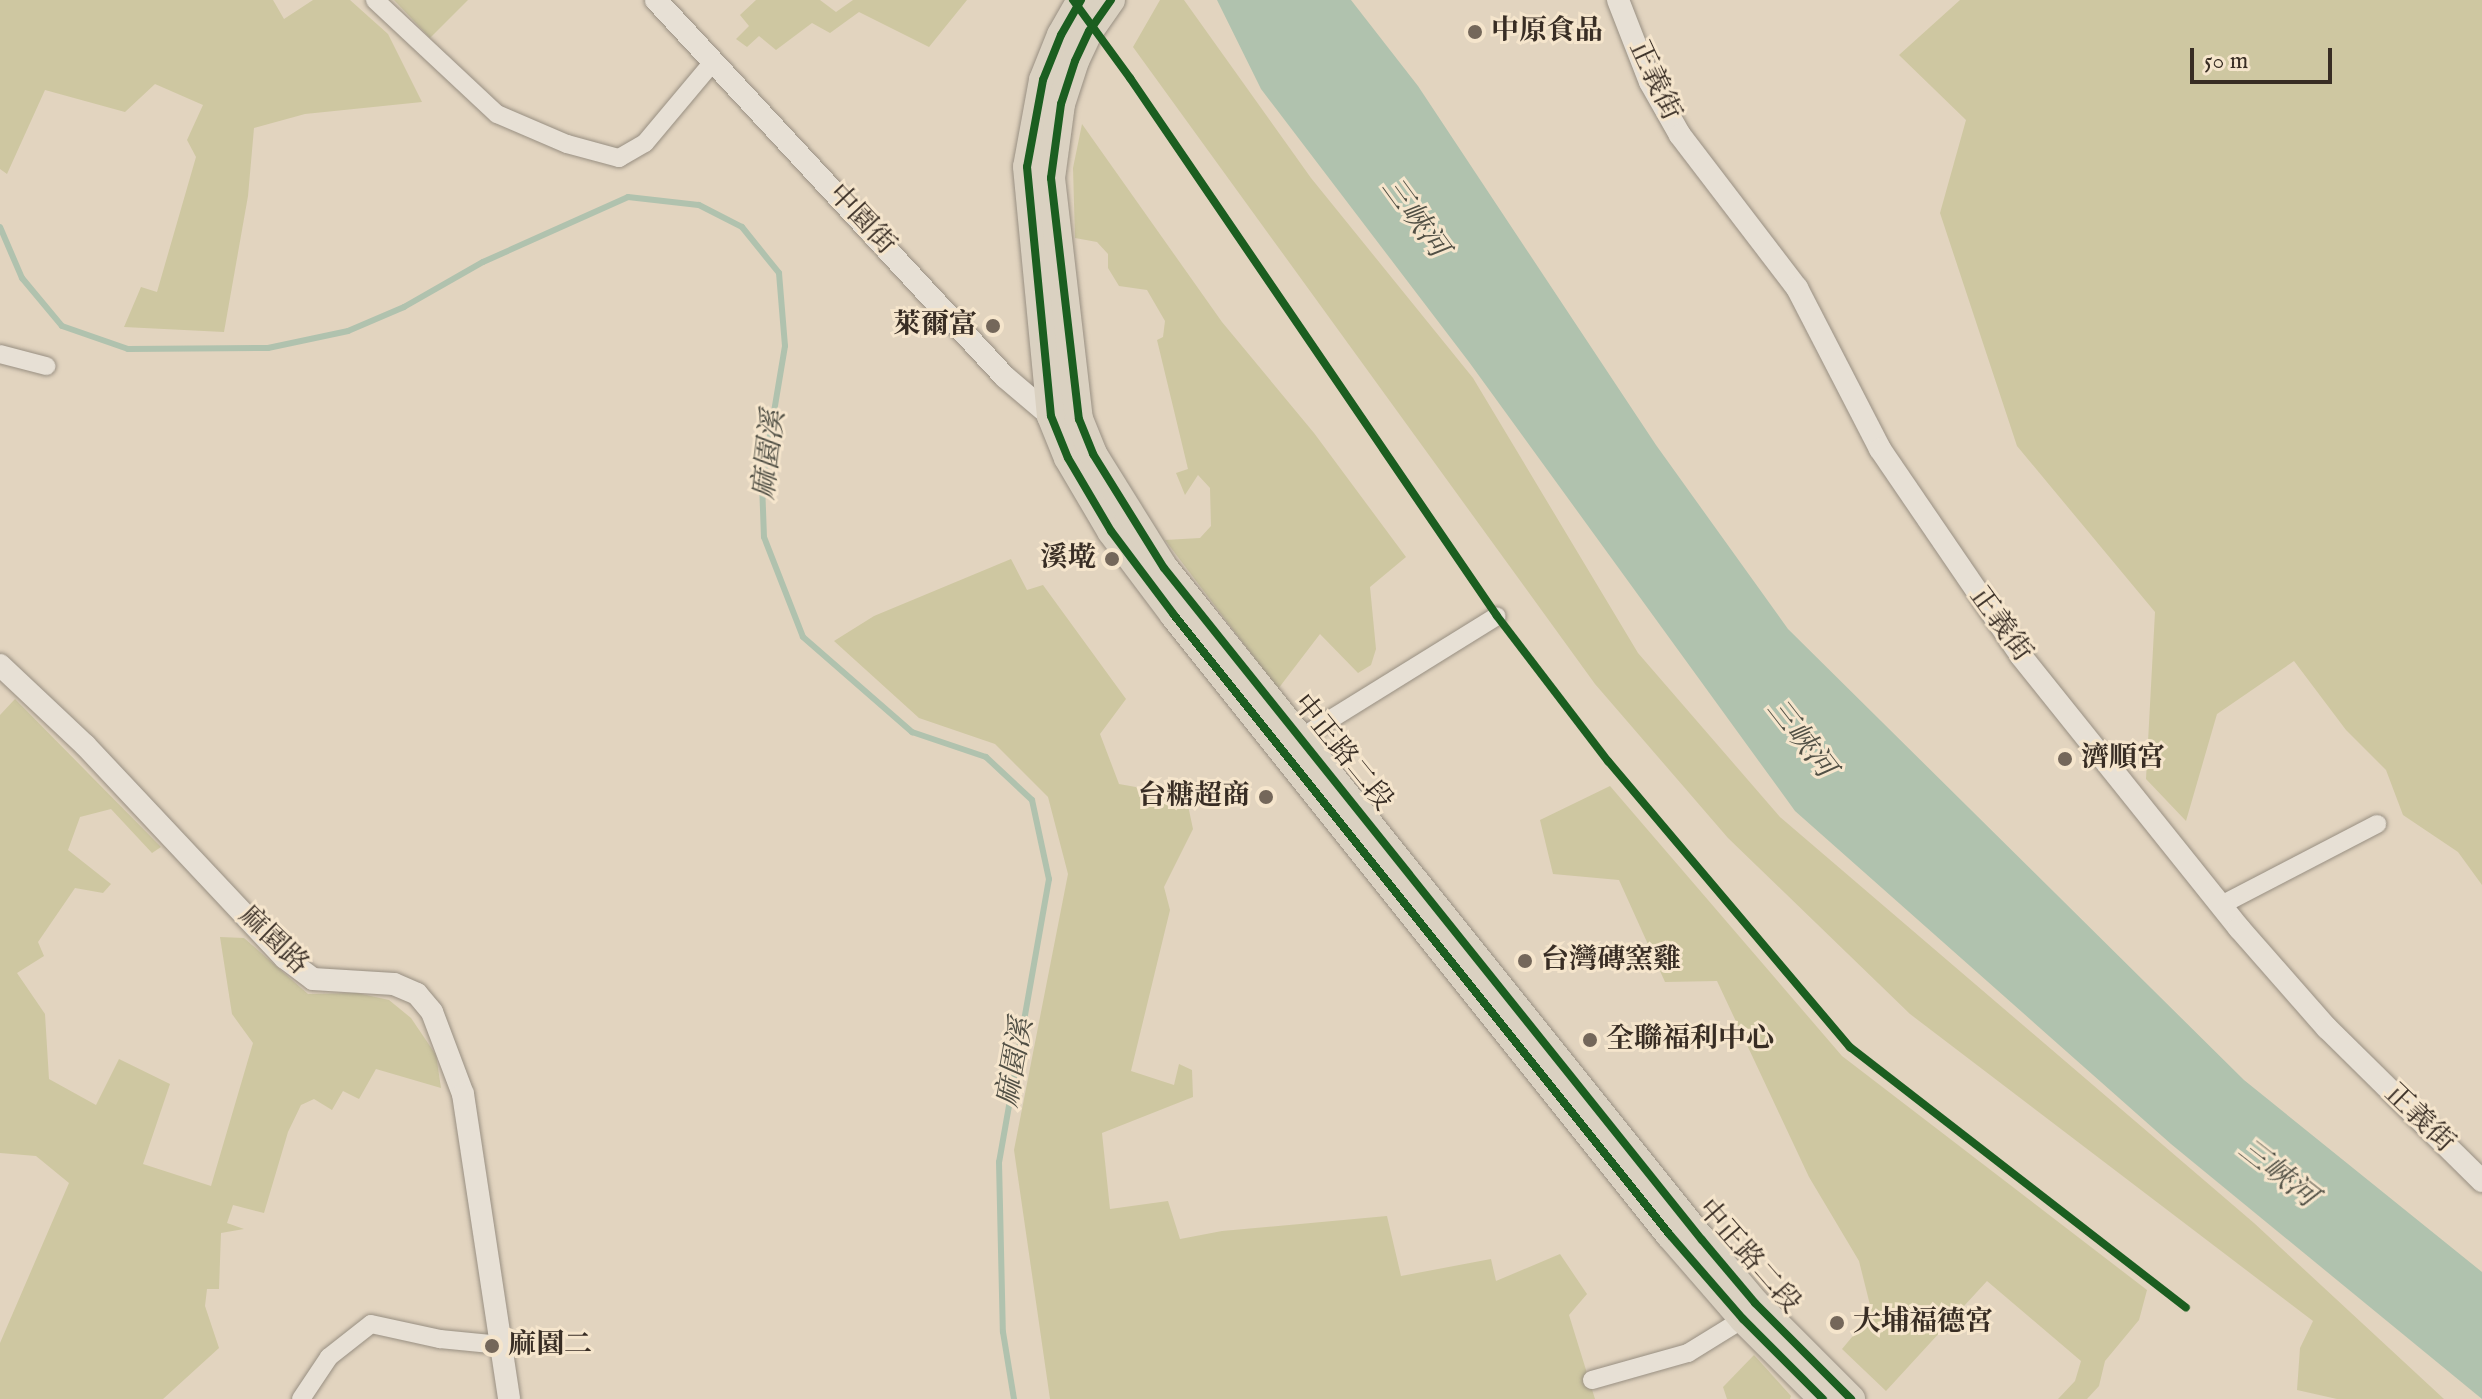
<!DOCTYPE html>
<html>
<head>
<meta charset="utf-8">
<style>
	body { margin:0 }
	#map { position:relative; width:2482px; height:1399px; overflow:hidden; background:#e2d4bf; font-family:"IM FELL English","Noto Serif TC",serif }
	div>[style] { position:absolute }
	.green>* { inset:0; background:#cec7a1 }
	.water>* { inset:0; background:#b0c2ae }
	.stream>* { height:6px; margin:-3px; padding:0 3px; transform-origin:3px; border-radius:3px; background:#b0c2ae }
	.roads { filter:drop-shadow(0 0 2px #988f82) drop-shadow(0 0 2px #988f82) }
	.minor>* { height:18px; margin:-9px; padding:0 9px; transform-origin:9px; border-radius:9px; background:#e7e0d5 }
	.tertiary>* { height:22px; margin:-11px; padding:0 11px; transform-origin:11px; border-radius:11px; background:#e7e0d5 }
	.primary>* { height:28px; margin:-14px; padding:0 14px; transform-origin:14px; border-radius:14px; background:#dad1c1 }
	.cycleway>* { height:8px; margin:-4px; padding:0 4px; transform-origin:4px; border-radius:4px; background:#1b5e20 }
	.dots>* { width:22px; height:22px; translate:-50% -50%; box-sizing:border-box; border:4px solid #f5e5cc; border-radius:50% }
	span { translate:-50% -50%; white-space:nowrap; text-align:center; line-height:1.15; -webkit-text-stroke:6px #f5e5cc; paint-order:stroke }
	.poi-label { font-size:28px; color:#382d24; font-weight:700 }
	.left { translate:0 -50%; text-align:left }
	.right { translate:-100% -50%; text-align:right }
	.street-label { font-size:28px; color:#382d24 }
	.water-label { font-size:30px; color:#515045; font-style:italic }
	.scale { position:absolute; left:2190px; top:48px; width:142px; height:36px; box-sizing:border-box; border:4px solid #382d24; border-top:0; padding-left:10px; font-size:24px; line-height:28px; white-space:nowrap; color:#382d24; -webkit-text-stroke:6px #f5e5cc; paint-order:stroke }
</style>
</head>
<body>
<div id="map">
	<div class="green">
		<i style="clip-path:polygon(0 0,273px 0,284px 19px,313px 0,350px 0,388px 34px,422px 102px,305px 114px,254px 128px,248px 196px,224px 332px,124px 327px,141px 287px,157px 292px,196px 157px,187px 140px,203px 105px,155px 84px,125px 112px,45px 90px,7px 174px,0 169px)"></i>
		<i style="clip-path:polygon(394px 0,468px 0,430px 38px)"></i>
		<i style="clip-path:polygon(756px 0,820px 0,836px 12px,853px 0,967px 0,929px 47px,859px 12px,830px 33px,812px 23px,776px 50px,759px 36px,747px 47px,736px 39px,749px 26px,740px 15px)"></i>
		<i style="clip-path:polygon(1160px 0,1184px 0,1311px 178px,1473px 378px,1638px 653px,1780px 817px,2254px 1223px,2444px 1399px,2337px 1399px,2297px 1390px,2300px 1348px,2313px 1321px,1910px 1014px,1728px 838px,1595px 684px,1133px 47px)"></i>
		<i style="clip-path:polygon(1960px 0,2482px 0,2482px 885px,2458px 852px,2403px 815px,2386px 770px,2346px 730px,2294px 661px,2217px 714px,2186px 821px,2146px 779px,2155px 612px,2017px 446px,1940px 213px,1966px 120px,1899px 55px)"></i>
		<i style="clip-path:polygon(1082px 124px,1222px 322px,1314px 433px,1406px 557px,1370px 587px,1376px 649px,1371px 665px,1358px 673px,1320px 634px,1278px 689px,1165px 540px,1200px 538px,1211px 526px,1210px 488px,1198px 475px,1185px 495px,1176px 473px,1188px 469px,1157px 340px,1163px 337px,1165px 321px,1147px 290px,1119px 286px,1108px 268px,1108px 254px,1097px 242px,1075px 238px,1073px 168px)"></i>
		<i style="clip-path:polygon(1011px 559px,1027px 590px,1043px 585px,1126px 699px,1100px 734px,1119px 784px,1186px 796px,1193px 829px,1164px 887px,1170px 910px,1131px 1071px,1174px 1085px,1179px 1064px,1192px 1070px,1193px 1097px,1102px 1133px,1110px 1209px,1168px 1201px,1180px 1239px,1222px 1231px,1387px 1216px,1401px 1276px,1491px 1259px,1496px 1281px,1560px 1254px,1587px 1294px,1569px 1315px,1595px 1399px,1050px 1399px,1014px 1150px,1068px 874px,1048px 797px,995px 744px,919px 718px,834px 641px,874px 616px)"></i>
		<i style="clip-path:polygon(15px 699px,161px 847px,152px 853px,111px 809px,80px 817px,68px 850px,111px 884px,103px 893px,75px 888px,38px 942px,44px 956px,17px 973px,45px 1014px,49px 1079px,96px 1105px,119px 1059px,170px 1084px,143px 1164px,211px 1186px,253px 1043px,232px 1014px,220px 937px,244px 938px,308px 994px,357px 993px,389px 1000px,411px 1018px,436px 1055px,441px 1088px,376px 1069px,359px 1099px,343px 1091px,332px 1110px,314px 1099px,301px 1105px,288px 1132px,264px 1213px,233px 1205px,227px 1223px,244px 1229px,221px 1233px,219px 1289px,207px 1289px,205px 1306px,219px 1348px,163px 1399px,0 1399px,0 1343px,69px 1183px,36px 1156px,0 1153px,0 715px)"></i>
		<i style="clip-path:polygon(1610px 786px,1842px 1056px,2147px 1290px,2139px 1320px,2105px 1361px,2099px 1386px,2087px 1399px,2058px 1399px,2075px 1381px,2081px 1361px,1987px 1281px,1886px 1391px,1842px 1349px,1872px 1313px,1859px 1261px,1809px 1177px,1717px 981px,1665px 982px,1619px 880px,1553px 874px,1540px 820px)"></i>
		<i style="clip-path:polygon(1754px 1355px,1791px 1396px,1790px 1399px,1727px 1399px,1723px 1387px)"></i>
	</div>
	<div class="water">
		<i style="clip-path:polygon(1217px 0,1351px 0,1418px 86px,1656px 445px,1788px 629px,2244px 1080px,2482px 1272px,2482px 1399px,2171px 1144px,1795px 811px,1469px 362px,1261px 89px)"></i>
	</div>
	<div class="stream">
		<i style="left:0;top:227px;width:56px;rotate:66.7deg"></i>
		<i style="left:22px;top:278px;width:62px;rotate:50.2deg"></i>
		<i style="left:62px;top:326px;width:70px;rotate:19.2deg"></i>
		<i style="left:128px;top:349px;width:140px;rotate:-0.4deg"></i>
		<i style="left:268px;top:348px;width:82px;rotate:-12deg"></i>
		<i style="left:348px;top:331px;width:61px;rotate:-23.2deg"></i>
		<i style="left:404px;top:307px;width:91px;rotate:-29.7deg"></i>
		<i style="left:483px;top:262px;width:159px;rotate:-24.1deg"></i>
		<i style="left:628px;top:197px;width:71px;rotate:6.4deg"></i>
		<i style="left:699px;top:205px;width:48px;rotate:27.1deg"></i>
		<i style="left:742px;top:227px;width:59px;rotate:51.2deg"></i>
		<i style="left:779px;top:273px;width:73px;rotate:85.3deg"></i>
		<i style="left:785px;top:346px;width:139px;rotate:99.5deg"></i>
		<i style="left:762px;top:483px;width:54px;rotate:87.9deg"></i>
		<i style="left:764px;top:537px;width:107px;rotate:68.7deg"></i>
		<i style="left:803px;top:637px;width:145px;rotate:41.1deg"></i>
		<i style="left:912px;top:732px;width:78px;rotate:18.7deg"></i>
		<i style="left:986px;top:757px;width:63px;rotate:43.1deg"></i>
		<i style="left:1032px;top:800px;width:81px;rotate:77.9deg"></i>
		<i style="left:1049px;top:879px;width:287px;rotate:100deg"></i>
		<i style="left:999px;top:1162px;width:170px;rotate:88.7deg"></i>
		<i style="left:1003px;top:1332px;width:68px;rotate:80.7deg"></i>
	</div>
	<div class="roads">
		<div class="minor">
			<i style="left:375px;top:0;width:167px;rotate:43.1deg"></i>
			<i style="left:497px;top:114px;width:76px;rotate:23.2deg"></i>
			<i style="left:567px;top:144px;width:54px;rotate:15.1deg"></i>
			<i style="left:619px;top:158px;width:30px;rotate:-30deg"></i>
			<i style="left:645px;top:143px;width:106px;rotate:-50deg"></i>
			<i style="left:0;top:354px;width:48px;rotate:14.6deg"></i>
			<i style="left:1302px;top:737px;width:229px;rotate:-31.8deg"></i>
			<i style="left:2221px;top:905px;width:176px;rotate:-27.4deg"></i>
			<i style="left:1592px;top:1380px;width:100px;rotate:-15.7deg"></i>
			<i style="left:1688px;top:1353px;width:65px;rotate:-31.7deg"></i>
			<i style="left:301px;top:1399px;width:50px;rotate:-56.3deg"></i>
			<i style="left:329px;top:1357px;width:53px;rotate:-38.2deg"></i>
			<i style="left:371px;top:1324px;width:71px;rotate:12.3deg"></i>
			<i style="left:440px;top:1339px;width:61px;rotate:5.6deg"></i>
		</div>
		<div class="tertiary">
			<i style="left:656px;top:0;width:514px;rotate:47.21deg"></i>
			<i style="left:1005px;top:377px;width:60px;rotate:40.3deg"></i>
			<i style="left:1051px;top:416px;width:11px;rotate:5deg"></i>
			<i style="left:1618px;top:0;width:88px;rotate:68.7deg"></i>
			<i style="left:1650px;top:82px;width:61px;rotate:60.5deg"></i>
			<i style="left:1680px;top:135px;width:193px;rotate:52.6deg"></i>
			<i style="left:1797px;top:288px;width:181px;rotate:62.7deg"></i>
			<i style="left:1880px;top:449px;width:250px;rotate:55.7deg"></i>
			<i style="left:2021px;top:656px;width:349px;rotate:51.3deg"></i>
			<i style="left:2239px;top:928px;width:133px;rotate:48.7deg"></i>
			<i style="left:2327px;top:1028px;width:218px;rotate:44.6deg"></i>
			<i style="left:0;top:665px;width:117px;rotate:43.3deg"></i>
			<i style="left:85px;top:745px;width:292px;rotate:46.8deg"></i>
			<i style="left:285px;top:958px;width:35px;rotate:37deg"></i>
			<i style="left:313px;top:979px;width:81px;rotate:3.5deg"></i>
			<i style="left:394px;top:984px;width:25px;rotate:23deg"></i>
			<i style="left:417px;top:994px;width:23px;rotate:50deg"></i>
			<i style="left:432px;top:1012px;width:88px;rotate:69.3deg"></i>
			<i style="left:463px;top:1094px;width:308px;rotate:81.4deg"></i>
		</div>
		<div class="primary">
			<i style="left:1081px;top:0;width:40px;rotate:119.7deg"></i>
			<i style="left:1061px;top:35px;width:48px;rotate:111.8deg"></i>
			<i style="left:1043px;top:80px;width:88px;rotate:100.4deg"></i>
			<i style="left:1027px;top:167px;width:250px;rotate:84.5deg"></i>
			<i style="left:1051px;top:416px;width:45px;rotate:68deg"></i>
			<i style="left:1068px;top:458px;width:85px;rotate:59.5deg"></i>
			<i style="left:1111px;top:531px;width:105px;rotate:53.1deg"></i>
			<i style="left:1174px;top:615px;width:794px;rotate:51.34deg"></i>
			<i style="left:1670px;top:1235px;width:111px;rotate:49deg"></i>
			<i style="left:1743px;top:1319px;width:113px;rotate:45deg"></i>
			<i style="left:1111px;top:0;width:38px;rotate:125deg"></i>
			<i style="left:1089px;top:31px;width:33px;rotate:115deg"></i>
			<i style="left:1075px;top:61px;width:45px;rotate:108deg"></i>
			<i style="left:1061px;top:104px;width:75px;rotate:97.7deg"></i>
			<i style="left:1051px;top:178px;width:243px;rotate:83.4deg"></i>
			<i style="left:1079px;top:419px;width:38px;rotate:68deg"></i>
			<i style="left:1093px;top:454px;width:134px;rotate:58.1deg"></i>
			<i style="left:1164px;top:568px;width:861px;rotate:51.32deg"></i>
			<i style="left:1702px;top:1240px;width:82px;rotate:49.9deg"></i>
			<i style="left:1755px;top:1303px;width:136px;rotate:45deg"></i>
		</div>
	</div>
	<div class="cycleway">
		<i style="left:1073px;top:0;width:97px;rotate:53.8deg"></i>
		<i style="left:1130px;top:78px;width:651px;rotate:55.7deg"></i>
		<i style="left:1497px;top:616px;width:183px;rotate:52.6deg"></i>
		<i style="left:1608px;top:761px;width:375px;rotate:49.8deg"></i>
		<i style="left:1850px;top:1047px;width:425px;rotate:37.8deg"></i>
		<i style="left:1081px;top:0;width:40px;rotate:119.7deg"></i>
		<i style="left:1061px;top:35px;width:48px;rotate:111.8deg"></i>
		<i style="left:1043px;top:80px;width:88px;rotate:100.4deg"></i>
		<i style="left:1027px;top:167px;width:250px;rotate:84.5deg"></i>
		<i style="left:1051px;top:416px;width:45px;rotate:68deg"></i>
		<i style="left:1068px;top:458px;width:85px;rotate:59.5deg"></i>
		<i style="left:1111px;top:531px;width:105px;rotate:53.1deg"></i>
		<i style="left:1174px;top:615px;width:794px;rotate:51.34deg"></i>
		<i style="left:1670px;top:1235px;width:111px;rotate:49deg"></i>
		<i style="left:1743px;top:1319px;width:113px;rotate:45deg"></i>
		<i style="left:1111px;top:0;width:38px;rotate:125deg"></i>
		<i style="left:1089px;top:31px;width:33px;rotate:115deg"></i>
		<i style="left:1075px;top:61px;width:45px;rotate:108deg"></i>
		<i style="left:1061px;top:104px;width:75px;rotate:97.7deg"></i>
		<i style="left:1051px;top:178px;width:243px;rotate:83.4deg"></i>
		<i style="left:1079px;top:419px;width:38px;rotate:68deg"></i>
		<i style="left:1093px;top:454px;width:134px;rotate:58.1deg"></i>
		<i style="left:1164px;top:568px;width:861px;rotate:51.32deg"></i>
		<i style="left:1702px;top:1240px;width:82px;rotate:49.9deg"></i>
		<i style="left:1755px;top:1303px;width:136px;rotate:45deg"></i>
	</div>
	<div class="dots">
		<i style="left:1475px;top:32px;background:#74675a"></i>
		<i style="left:993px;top:326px;background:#74675a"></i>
		<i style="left:1112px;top:559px;background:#74675a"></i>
		<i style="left:2065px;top:759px;background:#74675a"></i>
		<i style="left:1266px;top:797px;background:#74675a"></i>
		<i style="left:1525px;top:961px;background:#74675a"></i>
		<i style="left:1590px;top:1040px;background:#74675a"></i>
		<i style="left:1837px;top:1323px;background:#74675a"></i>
		<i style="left:492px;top:1346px;background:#74675a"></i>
	</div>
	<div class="poi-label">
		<span class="left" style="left:1491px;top:32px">中原食品</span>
		<span class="right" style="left:977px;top:326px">萊爾富</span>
		<span class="right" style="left:1096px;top:559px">溪墘</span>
		<span class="left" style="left:2081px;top:759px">濟順宮</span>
		<span class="right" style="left:1250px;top:797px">台糖超商</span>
		<span class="left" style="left:1541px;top:961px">台灣磚窯雞</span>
		<span class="left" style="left:1606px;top:1040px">全聯福利中心</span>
		<span class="left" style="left:1853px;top:1323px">大埔福德宮</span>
		<span class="left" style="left:508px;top:1346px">麻園二</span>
	</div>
	<div class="street-label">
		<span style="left:1654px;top:81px;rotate:65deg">正義街</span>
		<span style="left:861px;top:220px;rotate:47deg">中園街</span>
		<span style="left:2000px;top:625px;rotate:54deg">正義街</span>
		<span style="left:1342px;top:753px;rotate:51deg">中正路二段</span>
		<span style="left:273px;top:941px;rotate:44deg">麻園路</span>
		<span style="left:2419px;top:1119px;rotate:44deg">正義街</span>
		<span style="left:1748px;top:1257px;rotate:49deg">中正路二段</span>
	</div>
	<div class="water-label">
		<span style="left:1414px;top:218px;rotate:54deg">三峽河</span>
		<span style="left:770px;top:455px;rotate:-83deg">麻園溪</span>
		<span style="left:1800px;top:739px;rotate:52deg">三峽河</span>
		<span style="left:1016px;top:1063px;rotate:-80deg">麻園溪</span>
		<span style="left:2277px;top:1174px;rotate:38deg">三峽河</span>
	</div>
	<div class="scale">50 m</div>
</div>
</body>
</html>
